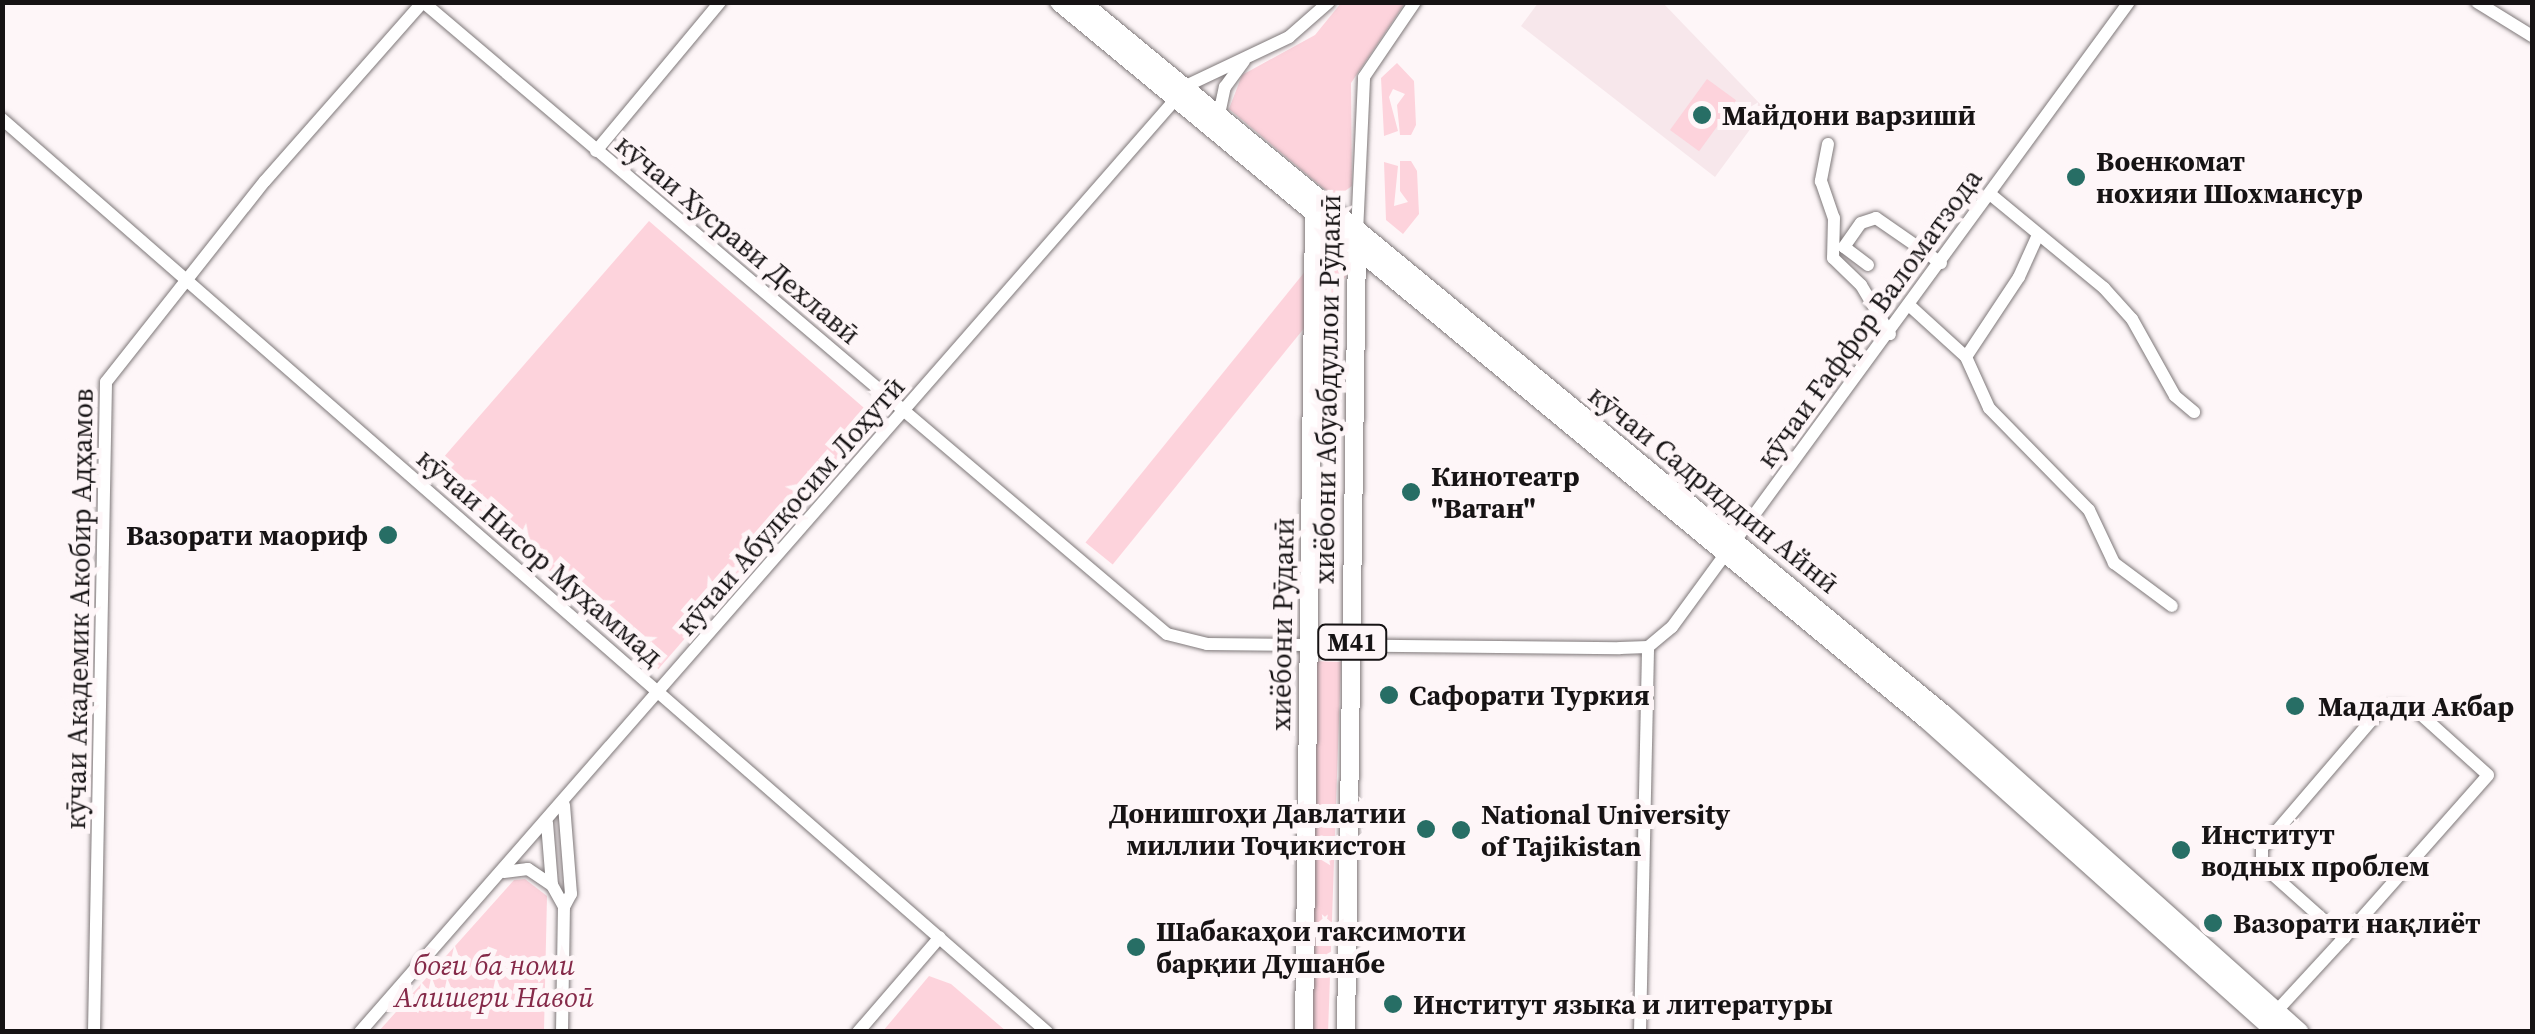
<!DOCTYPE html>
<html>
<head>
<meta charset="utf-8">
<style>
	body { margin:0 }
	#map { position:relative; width:2535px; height:1034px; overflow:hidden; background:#fef6f8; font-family:"Source Serif 4",serif }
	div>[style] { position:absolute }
	.built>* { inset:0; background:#f7e7eb }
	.green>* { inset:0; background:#fdd3dc; transform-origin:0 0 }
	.roads { filter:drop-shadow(0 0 2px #7e7879) drop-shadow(0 0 2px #7e7879) }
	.minor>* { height:12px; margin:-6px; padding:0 6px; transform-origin:6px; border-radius:6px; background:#fff }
	.highway>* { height:18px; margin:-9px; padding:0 9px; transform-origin:9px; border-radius:9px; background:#fff }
	.dots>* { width:28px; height:28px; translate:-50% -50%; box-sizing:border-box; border:5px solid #fef6f8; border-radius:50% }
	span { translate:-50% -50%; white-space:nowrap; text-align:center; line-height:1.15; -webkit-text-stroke:10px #fef6f8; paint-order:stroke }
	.shield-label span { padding:2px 8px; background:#fef6f8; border:2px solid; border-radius:8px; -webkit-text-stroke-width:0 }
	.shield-label { font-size:25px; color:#161314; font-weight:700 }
	.poi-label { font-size:28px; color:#161314; font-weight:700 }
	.left { translate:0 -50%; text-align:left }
	.right { translate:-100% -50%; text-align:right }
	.street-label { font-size:28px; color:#161314 }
	.park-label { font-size:28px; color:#852a49; font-style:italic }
	.frame { position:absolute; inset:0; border:5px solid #161314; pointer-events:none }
</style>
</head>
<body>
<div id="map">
	<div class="built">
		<i style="clip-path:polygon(1538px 3px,1663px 3px,1765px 109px,1715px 177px,1521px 26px)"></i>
	</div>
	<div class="green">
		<i style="clip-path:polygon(1341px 3px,1405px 3px,1351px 83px,1352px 186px,1335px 198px,1229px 109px,1242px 75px,1315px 35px)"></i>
		<i style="clip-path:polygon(1397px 63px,1414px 81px,1416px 125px,1411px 135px,1400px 135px,1397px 105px,1405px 94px,1393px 89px,1389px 97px,1398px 131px,1384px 136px,1381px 78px)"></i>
		<i style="left:1707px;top:79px;width:36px;height:63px;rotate:36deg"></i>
		<i style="clip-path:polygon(1400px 161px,1411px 161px,1417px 171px,1419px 214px,1403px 234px,1386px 220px,1384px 162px,1398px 166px,1394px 206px,1408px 202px,1400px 191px)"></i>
		<i style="left:649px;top:221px;width:301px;height:332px;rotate:41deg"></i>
		<i style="left:1324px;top:248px;width:35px;height:379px;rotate:39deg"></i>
		<i style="left:1314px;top:661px;width:27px;height:371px;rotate:2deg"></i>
		<i style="clip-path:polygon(525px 879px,547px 896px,544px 1031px,379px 1031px,514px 880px)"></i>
		<i style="clip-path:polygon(929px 976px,951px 984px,1006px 1031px,883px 1031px)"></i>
	</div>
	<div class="roads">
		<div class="minor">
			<i style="left:423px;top:2px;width:976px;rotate:40.35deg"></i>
			<i style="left:1167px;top:634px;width:41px;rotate:14deg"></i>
			<i style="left:1207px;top:644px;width:413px;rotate:0.6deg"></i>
			<i style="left:1620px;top:648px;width:28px;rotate:-2deg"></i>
			<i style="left:1648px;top:647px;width:31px;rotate:-40deg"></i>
			<i style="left:1672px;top:627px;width:774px;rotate:-53.83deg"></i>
			<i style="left:2477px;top:2px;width:65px;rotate:31.7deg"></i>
			<i style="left:2px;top:119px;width:1388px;rotate:41.14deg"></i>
			<i style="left:1218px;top:119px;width:33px;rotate:-78deg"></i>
			<i style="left:1225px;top:87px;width:32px;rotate:-54deg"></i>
			<i style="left:1828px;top:144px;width:38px;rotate:101deg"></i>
			<i style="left:1821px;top:181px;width:39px;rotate:71deg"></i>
			<i style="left:1834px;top:218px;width:40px;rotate:91.4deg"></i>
			<i style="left:1833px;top:258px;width:39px;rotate:44deg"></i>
			<i style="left:1861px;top:285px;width:57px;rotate:59.4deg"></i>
			<i style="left:596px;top:151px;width:194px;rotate:-50.2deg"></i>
			<i style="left:1990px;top:194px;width:148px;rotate:39.5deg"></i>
			<i style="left:2104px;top:288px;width:42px;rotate:47.9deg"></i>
			<i style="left:2132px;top:319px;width:88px;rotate:60.8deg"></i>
			<i style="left:2175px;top:396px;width:25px;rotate:40deg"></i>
			<i style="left:1357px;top:233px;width:156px;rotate:-87.4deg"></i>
			<i style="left:1364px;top:77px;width:91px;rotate:-55.8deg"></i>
			<i style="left:1868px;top:265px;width:30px;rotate:-143deg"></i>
			<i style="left:1844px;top:247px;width:29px;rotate:-55deg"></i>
			<i style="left:1861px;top:223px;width:16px;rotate:-18deg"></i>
			<i style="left:1876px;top:218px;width:79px;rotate:34.7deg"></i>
			<i style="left:1910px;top:306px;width:76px;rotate:42.3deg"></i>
			<i style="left:1966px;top:357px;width:56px;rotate:65.7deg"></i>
			<i style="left:1989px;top:408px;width:143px;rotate:45.6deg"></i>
			<i style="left:2089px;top:510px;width:59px;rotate:64.7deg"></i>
			<i style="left:2114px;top:563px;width:72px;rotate:36.6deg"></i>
			<i style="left:1966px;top:357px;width:96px;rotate:-56.5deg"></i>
			<i style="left:2019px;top:277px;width:46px;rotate:-65.7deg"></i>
			<i style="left:547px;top:823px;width:62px;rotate:85.4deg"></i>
			<i style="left:552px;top:885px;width:25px;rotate:61deg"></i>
			<i style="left:504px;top:872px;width:24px;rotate:-7deg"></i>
			<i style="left:528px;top:869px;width:29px;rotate:34deg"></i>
			<i style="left:2272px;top:1016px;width:106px;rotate:-47.3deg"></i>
			<i style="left:2344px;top:938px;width:217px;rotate:-48.5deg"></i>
			<i style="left:2488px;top:775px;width:94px;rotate:-138deg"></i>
			<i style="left:2418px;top:712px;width:18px;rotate:-164deg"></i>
			<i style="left:2401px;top:707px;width:19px;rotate:177deg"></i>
			<i style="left:2382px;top:708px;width:184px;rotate:130.6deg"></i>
			<i style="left:2262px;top:848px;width:17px;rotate:90deg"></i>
			<i style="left:2262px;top:865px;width:110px;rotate:41.7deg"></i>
			<i style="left:94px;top:1032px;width:650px;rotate:-88.94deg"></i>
			<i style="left:106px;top:382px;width:256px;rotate:-51.7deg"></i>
			<i style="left:265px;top:181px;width:239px;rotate:-48.6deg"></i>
			<i style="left:360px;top:1032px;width:1258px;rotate:-48.84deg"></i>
			<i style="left:1188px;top:85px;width:112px;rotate:-25.4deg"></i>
			<i style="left:1289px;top:37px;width:53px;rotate:-41.2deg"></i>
			<i style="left:562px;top:1032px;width:125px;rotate:-89.1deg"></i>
			<i style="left:564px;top:907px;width:15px;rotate:-62deg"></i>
			<i style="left:571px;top:894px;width:89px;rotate:-94.5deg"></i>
			<i style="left:858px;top:1032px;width:125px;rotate:-49.2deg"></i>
			<i style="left:1640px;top:1032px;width:385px;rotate:-88.8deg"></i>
		</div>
		<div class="highway">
			<i style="left:1059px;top:2px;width:1126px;rotate:39.6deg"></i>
			<i style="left:1927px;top:720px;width:468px;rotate:41.8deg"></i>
			<i style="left:1081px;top:2px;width:1120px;rotate:39.53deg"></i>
			<i style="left:1945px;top:715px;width:476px;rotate:41.8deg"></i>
			<i style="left:1304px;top:1032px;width:815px;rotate:-89.3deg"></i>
			<i style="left:1346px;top:1032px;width:785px;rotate:-89.2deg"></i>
		</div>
	</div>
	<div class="dots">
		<i style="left:1702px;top:115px;background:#276e65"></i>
		<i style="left:2076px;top:177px;background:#276e65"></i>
		<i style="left:1411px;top:492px;background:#276e65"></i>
		<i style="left:388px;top:535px;background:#276e65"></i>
		<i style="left:1389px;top:695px;background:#276e65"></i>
		<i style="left:2295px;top:706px;background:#276e65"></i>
		<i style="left:1426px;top:829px;background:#276e65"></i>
		<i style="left:1461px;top:830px;background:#276e65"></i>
		<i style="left:2181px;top:850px;background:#276e65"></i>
		<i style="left:2213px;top:923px;background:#276e65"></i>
		<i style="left:1136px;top:947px;background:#276e65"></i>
		<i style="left:1393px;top:1004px;background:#276e65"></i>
	</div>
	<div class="shield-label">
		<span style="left:1352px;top:642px">M41</span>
	</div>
	<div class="poi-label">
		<span class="left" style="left:1722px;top:115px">Майдони варзишӣ</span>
		<span class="left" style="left:2096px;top:177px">Военкомат<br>нохияи Шохмансур</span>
		<span class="left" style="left:1431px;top:492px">Кинотеатр<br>"Ватан"</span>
		<span class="right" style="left:368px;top:535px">Вазорати маориф</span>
		<span class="left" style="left:1409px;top:695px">Сафорати Туркия</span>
		<span class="left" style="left:2318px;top:706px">Мадади Акбар</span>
		<span class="right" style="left:1406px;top:829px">Донишгоҳи Давлатии<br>миллии Тоҷикистон</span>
		<span class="left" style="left:1481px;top:830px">National University<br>of Tajikistan</span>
		<span class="left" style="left:2201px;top:850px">Институт<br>водных проблем</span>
		<span class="left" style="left:2233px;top:923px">Вазорати нақлиёт</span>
		<span class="left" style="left:1156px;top:947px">Шабакаҳои таксимоти<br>барқии Душанбе</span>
		<span class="left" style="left:1413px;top:1004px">Институт языка и литературы</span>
	</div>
	<div class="street-label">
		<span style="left:738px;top:239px;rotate:40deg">кӯчаи Хусрави Дехлавӣ</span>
		<span style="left:1869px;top:318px;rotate:-54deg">кӯчаи Ғаффор Валоматзода</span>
		<span style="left:1327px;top:389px;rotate:-89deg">хиёбони Абуабдуллои Рӯдакӣ</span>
		<span style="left:1714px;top:489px;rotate:39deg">кӯчаи Садриддин Айнӣ</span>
		<span style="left:790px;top:506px;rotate:-49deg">кӯчаи Абулқосим Лоҳутӣ</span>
		<span style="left:540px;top:557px;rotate:41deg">кӯчаи Нисор Муҳаммад</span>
		<span style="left:79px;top:609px;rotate:-89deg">кӯчаи Академик Акобир Адҳамов</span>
		<span style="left:1282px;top:624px;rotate:-89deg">хиёбони Рӯдакӣ</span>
	</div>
	<div class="park-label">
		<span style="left:494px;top:981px">боғи ба номи<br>Алишери Навоӣ</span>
	</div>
	<div class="frame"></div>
</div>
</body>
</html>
